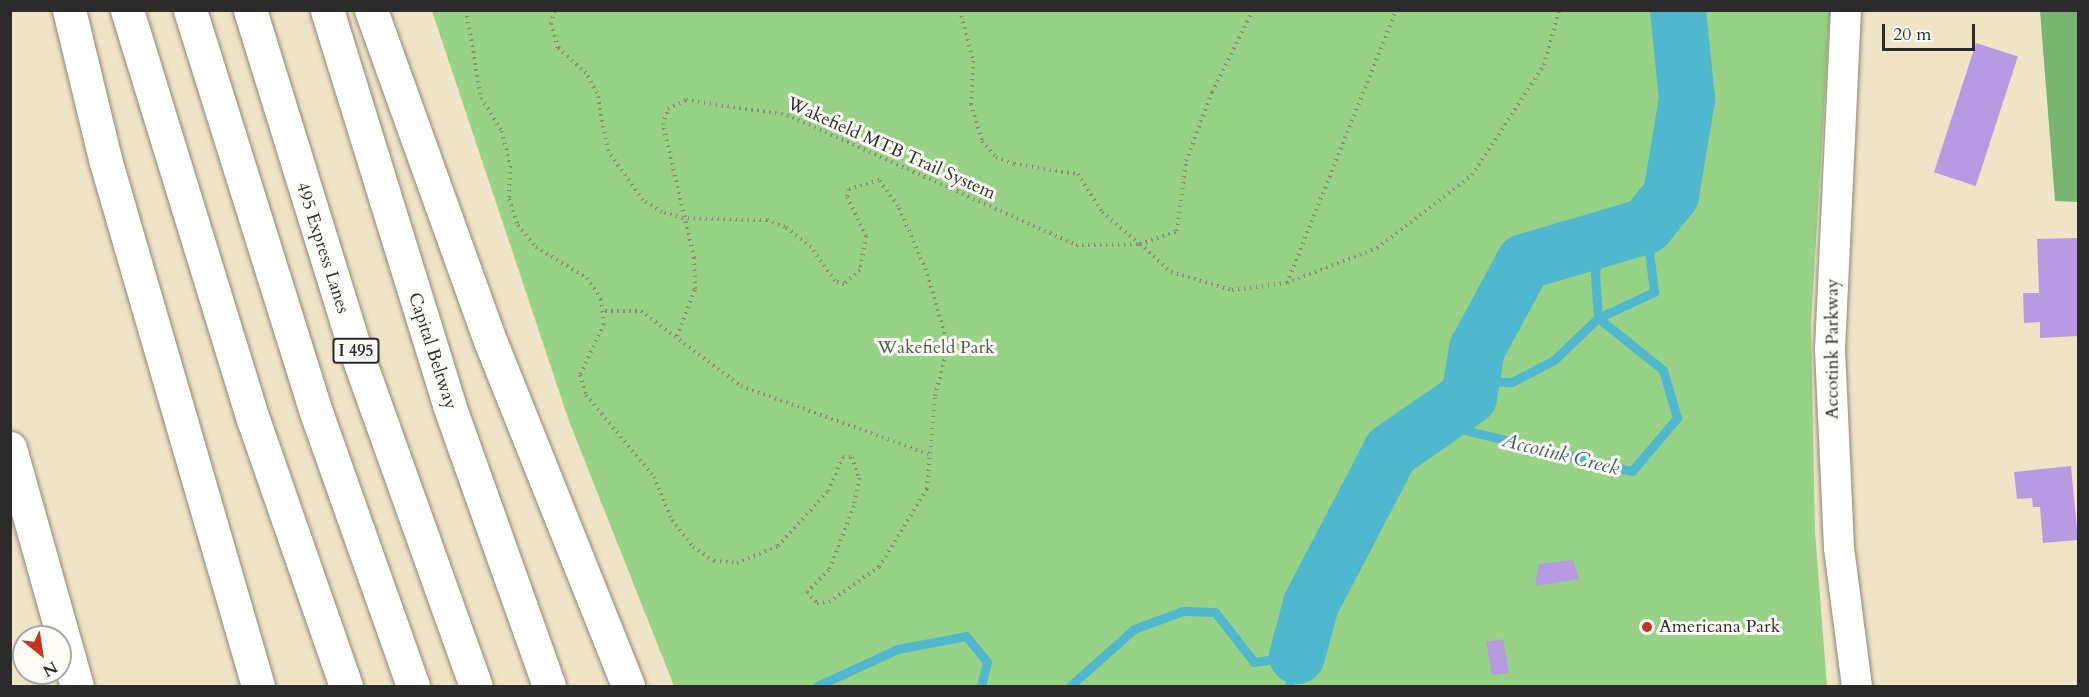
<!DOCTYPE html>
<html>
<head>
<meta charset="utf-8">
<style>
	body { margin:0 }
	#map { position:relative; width:2089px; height:697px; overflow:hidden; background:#f0e4c6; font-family:Cardo,serif }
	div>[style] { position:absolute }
	.green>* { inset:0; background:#97d286 }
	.forest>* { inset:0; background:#79b473 }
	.stream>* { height:9px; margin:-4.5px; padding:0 4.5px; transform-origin:4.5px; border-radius:4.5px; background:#50b8ce }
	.river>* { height:56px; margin:-28px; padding:0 28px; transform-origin:28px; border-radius:28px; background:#50b8ce }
	.building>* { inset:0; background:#b79ae1; transform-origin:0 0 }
	.path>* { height:4px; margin-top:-2px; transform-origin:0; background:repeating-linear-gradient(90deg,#8e8878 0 1.5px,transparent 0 6px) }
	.roads { filter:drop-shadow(0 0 2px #8e8878) drop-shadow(0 0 2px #8e8878) }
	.street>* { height:30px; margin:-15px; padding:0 15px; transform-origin:15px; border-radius:15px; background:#fff }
	.secondary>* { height:33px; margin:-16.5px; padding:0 16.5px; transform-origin:16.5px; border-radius:16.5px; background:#fff }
	.highway>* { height:33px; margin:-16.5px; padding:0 16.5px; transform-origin:16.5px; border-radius:16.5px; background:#fff }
	.dots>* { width:16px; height:16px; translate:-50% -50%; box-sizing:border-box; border:3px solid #fdfcf7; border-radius:50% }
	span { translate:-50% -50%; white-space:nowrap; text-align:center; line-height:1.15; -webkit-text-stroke:6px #fdfcf7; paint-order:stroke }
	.shield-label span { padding:2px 4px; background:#fdfcf7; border:2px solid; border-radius:4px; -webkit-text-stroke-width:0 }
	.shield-label { font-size:16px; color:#2b2b2b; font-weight:700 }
	.street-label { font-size:18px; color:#2b2b2b }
	.park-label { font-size:18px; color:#4b5d46 }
	.poi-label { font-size:18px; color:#2b2b2b }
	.left { translate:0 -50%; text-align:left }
	.water-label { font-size:20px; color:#385c64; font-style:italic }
	.frame { position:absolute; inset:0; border:12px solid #2b2b2b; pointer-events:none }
	.north { position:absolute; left:12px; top:625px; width:60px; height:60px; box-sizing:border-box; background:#fdfcf7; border:2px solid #a9a8a5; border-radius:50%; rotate:150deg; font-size:16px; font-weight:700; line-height:24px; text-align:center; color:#2b2b2b }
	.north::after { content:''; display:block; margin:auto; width:21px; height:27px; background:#c8321e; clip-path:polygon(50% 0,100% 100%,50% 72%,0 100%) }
	.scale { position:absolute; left:1882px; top:24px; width:93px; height:27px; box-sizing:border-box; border:3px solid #2b2b2b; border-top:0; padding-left:8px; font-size:18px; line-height:21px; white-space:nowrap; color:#2b2b2b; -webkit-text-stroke:4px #fdfcf7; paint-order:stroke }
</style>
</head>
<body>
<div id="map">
	<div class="green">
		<i style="clip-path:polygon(432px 11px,1830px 11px,1811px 323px,1815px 532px,1827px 686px,674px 686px,569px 421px)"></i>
	</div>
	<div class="forest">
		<i style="clip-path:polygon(2040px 11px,2078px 11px,2078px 202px,2055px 201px)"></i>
	</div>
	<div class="stream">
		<i style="left:1472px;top:381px;width:40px;rotate:1.4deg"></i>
		<i style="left:1512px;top:382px;width:47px;rotate:-27.6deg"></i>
		<i style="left:1554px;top:360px;width:61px;rotate:-43.7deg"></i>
		<i style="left:1598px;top:318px;width:62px;rotate:-24.9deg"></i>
		<i style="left:1654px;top:292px;width:66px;rotate:-96.9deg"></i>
		<i style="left:1432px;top:422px;width:206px;rotate:13.8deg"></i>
		<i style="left:1632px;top:471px;width:70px;rotate:-49.7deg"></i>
		<i style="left:1677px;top:418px;width:50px;rotate:-106.3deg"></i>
		<i style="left:1663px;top:370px;width:83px;rotate:-141.3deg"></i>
		<i style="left:1598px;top:318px;width:44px;rotate:-93.9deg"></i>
		<i style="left:1595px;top:274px;width:36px;rotate:-80deg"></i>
		<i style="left:817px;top:686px;width:89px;rotate:-24.6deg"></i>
		<i style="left:898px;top:649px;width:69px;rotate:-10.8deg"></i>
		<i style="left:966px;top:636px;width:33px;rotate:51deg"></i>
		<i style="left:987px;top:662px;width:25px;rotate:104deg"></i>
		<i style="left:1070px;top:686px;width:86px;rotate:-41.7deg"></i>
		<i style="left:1134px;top:629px;width:52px;rotate:-20.2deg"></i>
		<i style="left:1183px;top:611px;width:32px;rotate:2deg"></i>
		<i style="left:1215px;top:612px;width:63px;rotate:52deg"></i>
		<i style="left:1254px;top:662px;width:43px;rotate:-7.9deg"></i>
		<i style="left:1297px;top:656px;width:31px;rotate:105deg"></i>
	</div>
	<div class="river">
		<i style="left:1297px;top:656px;width:54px;rotate:-74.9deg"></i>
		<i style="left:1311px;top:604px;width:173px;rotate:-62.4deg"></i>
		<i style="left:1391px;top:451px;width:95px;rotate:-34.7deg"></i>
		<i style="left:1469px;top:397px;width:49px;rotate:-80.5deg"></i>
		<i style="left:1477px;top:349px;width:99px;rotate:-61.6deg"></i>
		<i style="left:1524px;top:262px;width:127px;rotate:-16.4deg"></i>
		<i style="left:1646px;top:226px;width:40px;rotate:-51deg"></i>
		<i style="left:1671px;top:195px;width:97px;rotate:-80.5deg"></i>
		<i style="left:1687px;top:99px;width:89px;rotate:-95.8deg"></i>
	</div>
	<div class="building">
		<i style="left:1976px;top:43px;width:44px;height:136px;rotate:18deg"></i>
		<i style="clip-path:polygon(2078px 238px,2078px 336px,2040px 338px,2040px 322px,2024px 323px,2023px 293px,2039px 293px,2037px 239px)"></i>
		<i style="clip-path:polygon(2071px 466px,2078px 540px,2043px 543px,2040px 507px,2033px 507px,2032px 498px,2017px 499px,2014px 472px)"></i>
		<i style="clip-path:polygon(1573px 560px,1579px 579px,1535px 586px,1539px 564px)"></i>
		<i style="left:1503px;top:639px;width:34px;height:17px;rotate:80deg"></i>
	</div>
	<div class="path">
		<i style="left:466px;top:10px;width:89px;rotate:80.3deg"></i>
		<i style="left:481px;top:98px;width:39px;rotate:58deg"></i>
		<i style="left:502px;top:131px;width:36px;rotate:77deg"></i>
		<i style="left:510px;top:166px;width:33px;rotate:92deg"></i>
		<i style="left:509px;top:199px;width:28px;rotate:71deg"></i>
		<i style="left:518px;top:225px;width:28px;rotate:51deg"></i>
		<i style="left:536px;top:247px;width:60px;rotate:31.3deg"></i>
		<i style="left:587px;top:278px;width:25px;rotate:56deg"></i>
		<i style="left:601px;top:299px;width:25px;rotate:83deg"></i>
		<i style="left:604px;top:324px;width:56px;rotate:115.2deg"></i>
		<i style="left:580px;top:375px;width:21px;rotate:73deg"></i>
		<i style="left:586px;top:395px;width:107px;rotate:50.3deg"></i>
		<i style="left:654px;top:477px;width:47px;rotate:67.3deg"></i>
		<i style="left:672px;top:520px;width:34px;rotate:52deg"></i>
		<i style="left:693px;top:547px;width:25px;rotate:34deg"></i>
		<i style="left:714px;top:561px;width:23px;rotate:5deg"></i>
		<i style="left:737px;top:563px;width:44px;rotate:-22.5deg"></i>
		<i style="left:778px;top:546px;width:74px;rotate:-47.7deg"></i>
		<i style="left:828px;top:491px;width:37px;rotate:-66deg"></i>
		<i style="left:843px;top:457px;width:9px"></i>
		<i style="left:852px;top:457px;width:22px;rotate:72deg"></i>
		<i style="left:859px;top:478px;width:28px;rotate:100deg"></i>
		<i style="left:854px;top:506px;width:69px;rotate:111.3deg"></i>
		<i style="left:829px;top:570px;width:31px;rotate:135deg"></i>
		<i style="left:807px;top:592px;width:15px;rotate:48deg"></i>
		<i style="left:817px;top:603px;width:12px;rotate:-5deg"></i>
		<i style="left:829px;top:602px;width:61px;rotate:-35deg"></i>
		<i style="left:879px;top:567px;width:92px;rotate:-58.4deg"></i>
		<i style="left:927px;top:489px;width:93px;rotate:-85.1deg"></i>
		<i style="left:935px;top:396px;width:53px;rotate:-75.7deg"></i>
		<i style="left:948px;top:345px;width:78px;rotate:-106.3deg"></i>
		<i style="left:926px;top:270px;width:70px;rotate:-113.6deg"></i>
		<i style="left:898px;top:206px;width:32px;rotate:-126deg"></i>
		<i style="left:879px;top:180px;width:31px;rotate:163deg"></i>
		<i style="left:849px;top:189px;width:8px;rotate:104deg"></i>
		<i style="left:847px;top:197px;width:43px;rotate:64deg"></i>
		<i style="left:866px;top:236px;width:35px;rotate:100deg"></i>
		<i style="left:860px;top:270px;width:21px;rotate:139deg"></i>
		<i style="left:844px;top:284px;width:9px;rotate:-162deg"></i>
		<i style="left:835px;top:281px;width:42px;rotate:-125.2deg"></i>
		<i style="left:811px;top:247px;width:33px;rotate:-142deg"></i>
		<i style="left:785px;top:227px;width:19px;rotate:-159deg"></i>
		<i style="left:767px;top:220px;width:84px;rotate:-178.6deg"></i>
		<i style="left:683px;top:218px;width:22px;rotate:-164deg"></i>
		<i style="left:662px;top:212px;width:22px;rotate:-148deg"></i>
		<i style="left:643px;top:200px;width:60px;rotate:-125.5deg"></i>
		<i style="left:608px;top:151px;width:59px;rotate:-100.7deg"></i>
		<i style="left:597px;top:93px;width:23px;rotate:-119deg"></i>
		<i style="left:586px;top:73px;width:38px;rotate:-138deg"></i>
		<i style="left:558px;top:48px;width:25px;rotate:-106deg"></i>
		<i style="left:551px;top:24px;width:15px;rotate:-74deg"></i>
		<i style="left:960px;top:10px;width:53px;rotate:75.7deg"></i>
		<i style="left:973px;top:61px;width:43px;rotate:92.7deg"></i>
		<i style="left:971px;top:104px;width:39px;rotate:73deg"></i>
		<i style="left:982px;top:141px;width:21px;rotate:49deg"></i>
		<i style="left:996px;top:157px;width:19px;rotate:21deg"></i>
		<i style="left:1014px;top:164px;width:65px;rotate:8.9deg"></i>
		<i style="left:1078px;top:174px;width:45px;rotate:57.7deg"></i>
		<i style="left:1102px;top:212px;width:50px;rotate:40.1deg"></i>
		<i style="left:1140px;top:244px;width:39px;rotate:-19deg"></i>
		<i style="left:1177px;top:231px;width:71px;rotate:-82.7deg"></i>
		<i style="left:1186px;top:161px;width:74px;rotate:-69.4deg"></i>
		<i style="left:1212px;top:92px;width:92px;rotate:-63.4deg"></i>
		<i style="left:1287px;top:283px;width:294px;rotate:-68.2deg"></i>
		<i style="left:605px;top:311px;width:36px"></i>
		<i style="left:641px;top:311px;width:125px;rotate:36.9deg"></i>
		<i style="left:741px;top:386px;width:203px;rotate:19.9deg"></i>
		<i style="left:677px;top:336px;width:50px;rotate:-69deg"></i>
		<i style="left:695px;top:289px;width:31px;rotate:-92deg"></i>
		<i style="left:694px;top:258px;width:137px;rotate:-103.1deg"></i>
		<i style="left:663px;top:125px;width:17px;rotate:-73deg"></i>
		<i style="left:668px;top:109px;width:20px;rotate:-27deg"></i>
		<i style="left:686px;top:100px;width:102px;rotate:8.4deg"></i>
		<i style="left:787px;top:115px;width:317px;rotate:24.2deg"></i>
		<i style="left:1076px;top:245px;width:64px;rotate:-0.9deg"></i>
		<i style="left:1140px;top:244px;width:42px;rotate:42.1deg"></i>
		<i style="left:1171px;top:272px;width:64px;rotate:16.4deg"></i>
		<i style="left:1232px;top:290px;width:55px;rotate:-7.3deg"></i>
		<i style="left:1287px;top:283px;width:97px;rotate:-21.3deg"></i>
		<i style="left:1377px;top:248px;width:120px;rotate:-37.5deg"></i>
		<i style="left:1472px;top:175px;width:131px;rotate:-56.8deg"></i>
		<i style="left:1544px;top:65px;width:57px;rotate:-74.7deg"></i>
	</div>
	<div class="roads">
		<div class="street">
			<i style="left:1846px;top:10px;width:339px;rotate:92.7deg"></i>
			<i style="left:1830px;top:349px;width:199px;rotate:87.4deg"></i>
			<i style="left:1839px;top:548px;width:139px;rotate:82.6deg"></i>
		</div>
		<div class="secondary">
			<i style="left:10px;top:448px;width:247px;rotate:74.3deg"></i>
		</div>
		<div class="highway">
			<i style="left:69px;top:10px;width:153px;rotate:76.4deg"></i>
			<i style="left:105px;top:159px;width:549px;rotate:73.81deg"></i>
			<i style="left:127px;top:10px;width:431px;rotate:72.9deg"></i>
			<i style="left:254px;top:422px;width:280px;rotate:70.8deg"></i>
			<i style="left:190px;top:10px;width:421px;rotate:72.6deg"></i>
			<i style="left:316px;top:412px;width:291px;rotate:70.5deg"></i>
			<i style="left:250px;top:10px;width:349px;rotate:72.8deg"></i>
			<i style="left:353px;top:343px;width:364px;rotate:70.3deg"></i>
			<i style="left:327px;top:10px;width:413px;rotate:72.8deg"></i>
			<i style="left:449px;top:405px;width:298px;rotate:70.4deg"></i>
			<i style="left:371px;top:10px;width:354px;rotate:70.2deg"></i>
			<i style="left:491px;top:343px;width:369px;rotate:68.2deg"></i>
		</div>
	</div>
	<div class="dots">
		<i style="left:1647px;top:627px;background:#c8321e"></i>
	</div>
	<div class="shield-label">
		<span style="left:356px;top:351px">I 495</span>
	</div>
	<div class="street-label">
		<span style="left:891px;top:149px;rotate:24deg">Wakefield MTB Trail System</span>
		<span style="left:322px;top:248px;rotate:72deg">495 Express Lanes</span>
		<span style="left:1833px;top:349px;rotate:-90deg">Accotink Parkway</span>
		<span style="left:432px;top:351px;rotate:72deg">Capital Beltway</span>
	</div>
	<div class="park-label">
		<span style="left:936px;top:348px">Wakefield Park</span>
	</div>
	<div class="poi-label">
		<span class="left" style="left:1659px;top:627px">Americana Park</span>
	</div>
	<div class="water-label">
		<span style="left:1561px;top:454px;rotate:14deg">Accotink Creek</span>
	</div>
	<div class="frame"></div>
	<div class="north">N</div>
	<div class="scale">20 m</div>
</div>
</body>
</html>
